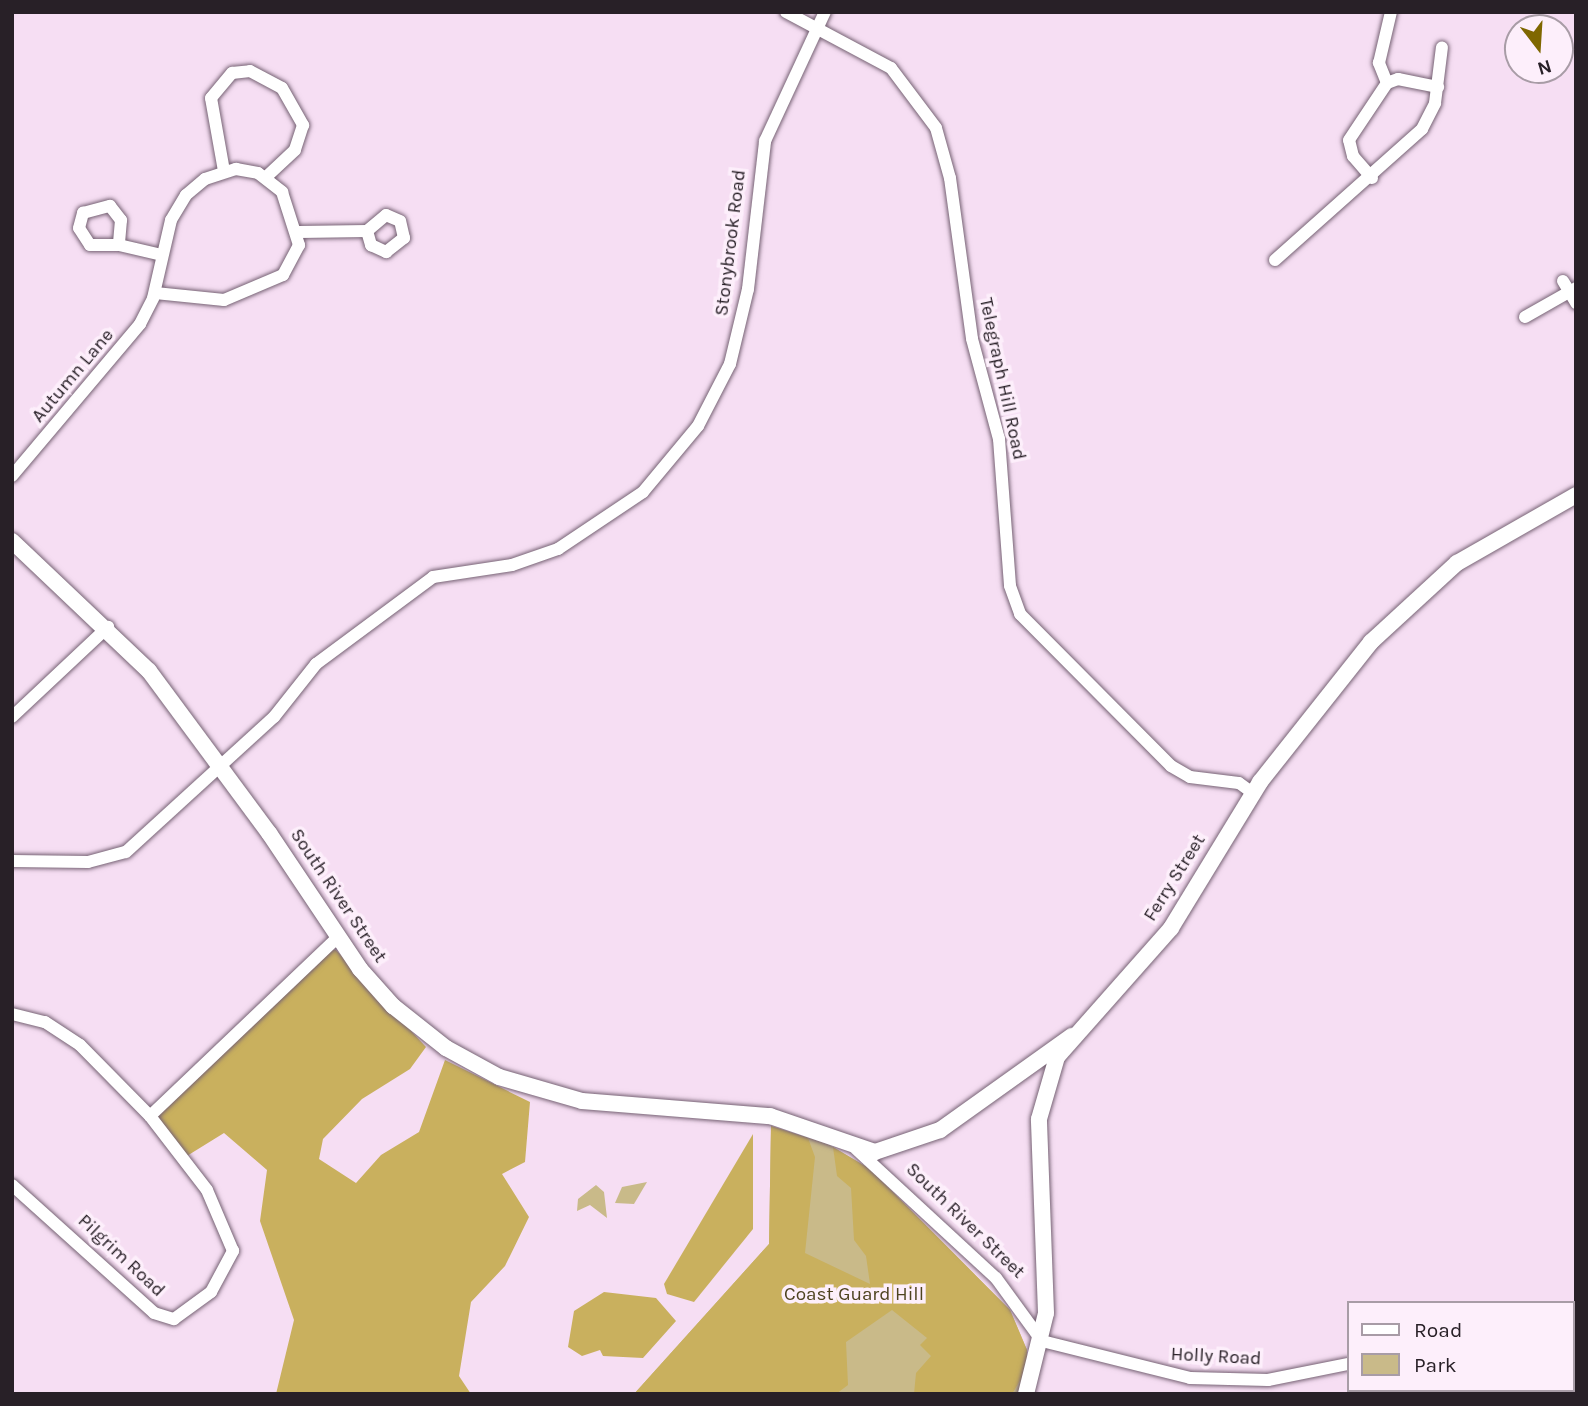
<!DOCTYPE html>
<html>
<head>
<meta charset="utf-8">
<style>
	body { margin:0 }
	#map { position:relative; width:1588px; height:1406px; overflow:hidden; background:#f6def3; font-family:Karla,sans-serif }
	div>[style] { position:absolute }
	.green>* { inset:0; background:#c9ba89 }
	.forest>* { inset:0; background:#c9b05e }
	.roads { filter:drop-shadow(0 0 2px #766274) drop-shadow(0 0 2px #766274) }
	.street>* { height:12px; margin:-6px; padding:0 6px; transform-origin:6px; border-radius:6px; background:#fff }
	.secondary>* { height:16px; margin:-8px; padding:0 8px; transform-origin:8px; border-radius:8px; background:#fff }
	span { translate:-50% -50%; white-space:nowrap; text-align:center; line-height:1.15; -webkit-text-stroke:7px #fdeffb; paint-order:stroke }
	.street-label { font-size:19px; color:#282027 }
	.park-label { font-size:19px; color:#4e4320 }
	.frame { position:absolute; inset:0; border:14px solid #282027; pointer-events:none }
	.legend { position:absolute; left:1347px; top:1301px; width:228px; height:91px; box-sizing:border-box; background:#fdeffb; border:2px solid #a89ca6; margin:0; padding:9px 12px; list-style:none; font-size:21px; color:#282027 }
	.legend li { display:flex; align-items:center; gap:14px; height:35px }
	.legend b { width:35px; border:2px solid #a89ca6 }
	.north { position:absolute; left:1504px; top:14px; width:70px; height:70px; box-sizing:border-box; background:#fdeffb; border:2px solid #a89ca6; border-radius:50%; rotate:163deg; font-size:19px; font-weight:700; line-height:28px; text-align:center; color:#282027 }
	.north::after { content:''; display:block; margin:auto; width:24px; height:32px; background:#7f6700; clip-path:polygon(50% 0,100% 100%,50% 72%,0 100%) }
</style>
</head>
<body>
<div id="map">
	<div class="green">
		<i style="clip-path:polygon(771px 1126px,828px 1144px,870px 1169px,1010px 1310px,1027px 1350px,1022px 1394px,634px 1394px,769px 1244px)"></i>
		<i style="clip-path:polygon(647px 1182px,634px 1204px,615px 1203px,622px 1187px)"></i>
		<i style="clip-path:polygon(596px 1185px,604px 1192px,607px 1218px,590px 1205px,577px 1211px,578px 1199px)"></i>
	</div>
	<div class="forest">
		<i style="clip-path:polygon(323px 950px,336px 950px,426px 1047px,410px 1069px,362px 1099px,323px 1139px,319px 1159px,356px 1183px,381px 1155px,419px 1132px,445px 1060px,530px 1102px,525px 1162px,502px 1174px,529px 1217px,505px 1266px,471px 1302px,459px 1376px,471px 1394px,276px 1394px,294px 1320px,260px 1221px,267px 1170px,224px 1133px,182px 1159px,150px 1116px)"></i>
		<i style="clip-path:polygon(771px 1126px,808px 1138px,815px 1157px,805px 1253px,870px 1284px,866px 1256px,854px 1240px,851px 1188px,837px 1176px,833px 1147px,870px 1169px,1010px 1310px,1027px 1350px,1027px 1369px,1012px 1394px,914px 1394px,916px 1373px,931px 1356px,920px 1345px,927px 1338px,892px 1310px,846px 1342px,848px 1385px,836px 1394px,634px 1394px,769px 1244px)"></i>
		<i style="clip-path:polygon(753px 1134px,753px 1229px,694px 1302px,667px 1294px,664px 1284px)"></i>
		<i style="clip-path:polygon(604px 1292px,656px 1298px,676px 1321px,643px 1358px,603px 1356px,600px 1350px,582px 1356px,568px 1347px,574px 1311px)"></i>
	</div>
	<div class="roads">
		<div class="street">
			<i style="left:786px;top:12px;width:119px;rotate:28.1deg"></i>
			<i style="left:891px;top:68px;width:75px;rotate:53.1deg"></i>
			<i style="left:936px;top:128px;width:52px;rotate:74.4deg"></i>
			<i style="left:950px;top:178px;width:162px;rotate:82.2deg"></i>
			<i style="left:972px;top:339px;width:104px;rotate:74.9deg"></i>
			<i style="left:999px;top:439px;width:147px;rotate:85.7deg"></i>
			<i style="left:1010px;top:586px;width:30px;rotate:70deg"></i>
			<i style="left:1020px;top:614px;width:214px;rotate:45.2deg"></i>
			<i style="left:1171px;top:766px;width:22px;rotate:30deg"></i>
			<i style="left:1190px;top:777px;width:49px;rotate:7deg"></i>
			<i style="left:1239px;top:783px;width:17px;rotate:36deg"></i>
			<i style="left:1387px;top:83px;width:12px;rotate:-20deg"></i>
			<i style="left:1398px;top:79px;width:41px;rotate:11.3deg"></i>
			<i style="left:224px;top:171px;width:74px;rotate:-100.1deg"></i>
			<i style="left:211px;top:98px;width:33px;rotate:-50deg"></i>
			<i style="left:232px;top:73px;width:18px;rotate:-6deg"></i>
			<i style="left:250px;top:71px;width:36px;rotate:28deg"></i>
			<i style="left:282px;top:88px;width:43px;rotate:60.4deg"></i>
			<i style="left:303px;top:125px;width:26px;rotate:108deg"></i>
			<i style="left:295px;top:150px;width:40px;rotate:137deg"></i>
			<i style="left:1372px;top:178px;width:29px;rotate:-131deg"></i>
			<i style="left:1353px;top:156px;width:16px;rotate:-104deg"></i>
			<i style="left:1349px;top:140px;width:69px;rotate:-56.3deg"></i>
			<i style="left:1387px;top:83px;width:22px;rotate:-112deg"></i>
			<i style="left:1379px;top:63px;width:52px;rotate:-76.8deg"></i>
			<i style="left:299px;top:232px;width:68px;rotate:-0.8deg"></i>
			<i style="left:367px;top:231px;width:15px;rotate:74deg"></i>
			<i style="left:371px;top:245px;width:17px;rotate:25deg"></i>
			<i style="left:386px;top:252px;width:23px;rotate:-38deg"></i>
			<i style="left:404px;top:238px;width:17px;rotate:-103deg"></i>
			<i style="left:400px;top:221px;width:15px;rotate:-157deg"></i>
			<i style="left:386px;top:215px;width:25px;rotate:140deg"></i>
			<i style="left:119px;top:245px;width:29px;rotate:180deg"></i>
			<i style="left:90px;top:245px;width:20px;rotate:-123deg"></i>
			<i style="left:79px;top:228px;width:16px;rotate:-75deg"></i>
			<i style="left:83px;top:213px;width:28px;rotate:-15deg"></i>
			<i style="left:110px;top:206px;width:18px;rotate:52deg"></i>
			<i style="left:121px;top:220px;width:25px;rotate:95deg"></i>
			<i style="left:119px;top:245px;width:44px;rotate:13.1deg"></i>
			<i style="left:1275px;top:260px;width:197px;rotate:-41.7deg"></i>
			<i style="left:1422px;top:129px;width:29px;rotate:-63deg"></i>
			<i style="left:1435px;top:103px;width:56px;rotate:-82.9deg"></i>
			<i style="left:1563px;top:281px;width:26px;rotate:59deg"></i>
			<i style="left:1525px;top:317px;width:59px;rotate:-29.6deg"></i>
			<i style="left:12px;top:476px;width:199px;rotate:-49.9deg"></i>
			<i style="left:140px;top:324px;width:29px;rotate:-63deg"></i>
			<i style="left:153px;top:298px;width:80px;rotate:-77deg"></i>
			<i style="left:171px;top:220px;width:29px;rotate:-59deg"></i>
			<i style="left:186px;top:195px;width:25px;rotate:-40deg"></i>
			<i style="left:205px;top:179px;width:33px;rotate:-18deg"></i>
			<i style="left:236px;top:169px;width:22px;rotate:10deg"></i>
			<i style="left:258px;top:173px;width:31px;rotate:38deg"></i>
			<i style="left:282px;top:192px;width:56px;rotate:72.2deg"></i>
			<i style="left:299px;top:245px;width:34px;rotate:118deg"></i>
			<i style="left:283px;top:275px;width:64px;rotate:157deg"></i>
			<i style="left:224px;top:300px;width:69px;rotate:-174.2deg"></i>
			<i style="left:12px;top:717px;width:132px;rotate:-43.2deg"></i>
			<i style="left:12px;top:861px;width:76px;rotate:0.8deg"></i>
			<i style="left:88px;top:862px;width:39px;rotate:-15deg"></i>
			<i style="left:126px;top:852px;width:200px;rotate:-42.4deg"></i>
			<i style="left:274px;top:717px;width:68px;rotate:-51.6deg"></i>
			<i style="left:316px;top:664px;width:146px;rotate:-36.6deg"></i>
			<i style="left:433px;top:577px;width:80px;rotate:-8.6deg"></i>
			<i style="left:512px;top:565px;width:49px;rotate:-19.2deg"></i>
			<i style="left:558px;top:549px;width:102px;rotate:-33.8deg"></i>
			<i style="left:643px;top:492px;width:86px;rotate:-50.2deg"></i>
			<i style="left:698px;top:426px;width:70px;rotate:-62.7deg"></i>
			<i style="left:730px;top:364px;width:77px;rotate:-76.5deg"></i>
			<i style="left:748px;top:289px;width:149px;rotate:-83.4deg"></i>
			<i style="left:765px;top:141px;width:142px;rotate:-65.1deg"></i>
			<i style="left:12px;top:1014px;width:34px;rotate:14deg"></i>
			<i style="left:45px;top:1022px;width:42px;rotate:33.3deg"></i>
			<i style="left:80px;top:1045px;width:100px;rotate:45.4deg"></i>
			<i style="left:150px;top:1116px;width:261px;rotate:-43.6deg"></i>
			<i style="left:856px;top:1149px;width:190px;rotate:42.7deg"></i>
			<i style="left:996px;top:1278px;width:78px;rotate:53.9deg"></i>
			<i style="left:1042px;top:1341px;width:153px;rotate:14deg"></i>
			<i style="left:1190px;top:1378px;width:78px;rotate:1.5deg"></i>
			<i style="left:1268px;top:1380px;width:82px;rotate:-11.3deg"></i>
			<i style="left:12px;top:1185px;width:191px;rotate:42deg"></i>
			<i style="left:154px;top:1313px;width:21px;rotate:17deg"></i>
			<i style="left:174px;top:1319px;width:46px;rotate:-36.1deg"></i>
			<i style="left:211px;top:1292px;width:47px;rotate:-61.8deg"></i>
			<i style="left:233px;top:1251px;width:66px;rotate:-113.1deg"></i>
			<i style="left:207px;top:1190px;width:93px;rotate:-127.6deg"></i>
			<i style="left:1572px;top:1325px;width:4px;rotate:-27deg"></i>
		</div>
		<div class="secondary">
			<i style="left:12px;top:541px;width:189px;rotate:43.5deg"></i>
			<i style="left:149px;top:671px;width:202px;rotate:53.5deg"></i>
			<i style="left:269px;top:833px;width:164px;rotate:56.2deg"></i>
			<i style="left:360px;top:969px;width:50px;rotate:48.3deg"></i>
			<i style="left:393px;top:1006px;width:68px;rotate:38.4deg"></i>
			<i style="left:446px;top:1048px;width:60px;rotate:28.7deg"></i>
			<i style="left:499px;top:1077px;width:86px;rotate:16.1deg"></i>
			<i style="left:582px;top:1101px;width:189px;rotate:4.6deg"></i>
			<i style="left:770px;top:1116px;width:111px;rotate:18.9deg"></i>
			<i style="left:875px;top:1152px;width:69px;rotate:-18.7deg"></i>
			<i style="left:940px;top:1130px;width:162px;rotate:-35.5deg"></i>
			<i style="left:1026px;top:1394px;width:83px;rotate:-76.1deg"></i>
			<i style="left:1046px;top:1313px;width:194px;rotate:-92.1deg"></i>
			<i style="left:1039px;top:1119px;width:65px;rotate:-73.8deg"></i>
			<i style="left:1057px;top:1057px;width:172px;rotate:-48.5deg"></i>
			<i style="left:1171px;top:928px;width:171px;rotate:-58.6deg"></i>
			<i style="left:1260px;top:782px;width:179px;rotate:-51.6deg"></i>
			<i style="left:1371px;top:642px;width:117px;rotate:-42.6deg"></i>
			<i style="left:1457px;top:563px;width:137px;rotate:-29.7deg"></i>
		</div>
	</div>
	<div class="street-label">
		<span style="left:731px;top:243px;rotate:-83deg">Stonybrook Road</span>
		<span style="left:73px;top:376px;rotate:-50deg">Autumn Lane</span>
		<span style="left:1002px;top:379px;rotate:78deg">Telegraph Hill Road</span>
		<span style="left:1175px;top:878px;rotate:-58deg">Ferry Street</span>
		<span style="left:338px;top:896px;rotate:56deg">South River Street</span>
		<span style="left:965px;top:1221px;rotate:44deg">South River Street</span>
		<span style="left:121px;top:1256px;rotate:43deg">Pilgrim Road</span>
		<span style="left:1216px;top:1357px;rotate:3deg">Holly Road</span>
	</div>
	<div class="park-label">
		<span style="left:854px;top:1295px">Coast Guard Hill</span>
	</div>
	<div class="frame"></div>
	<ul class="legend">
	<li><b style="height:9px;background:#fff"></b>Road</li>
	<li><b style="height:19px;background:#c9ba89"></b>Park</li>
	</ul>
	<div class="north">N</div>
</div>
</body>
</html>
